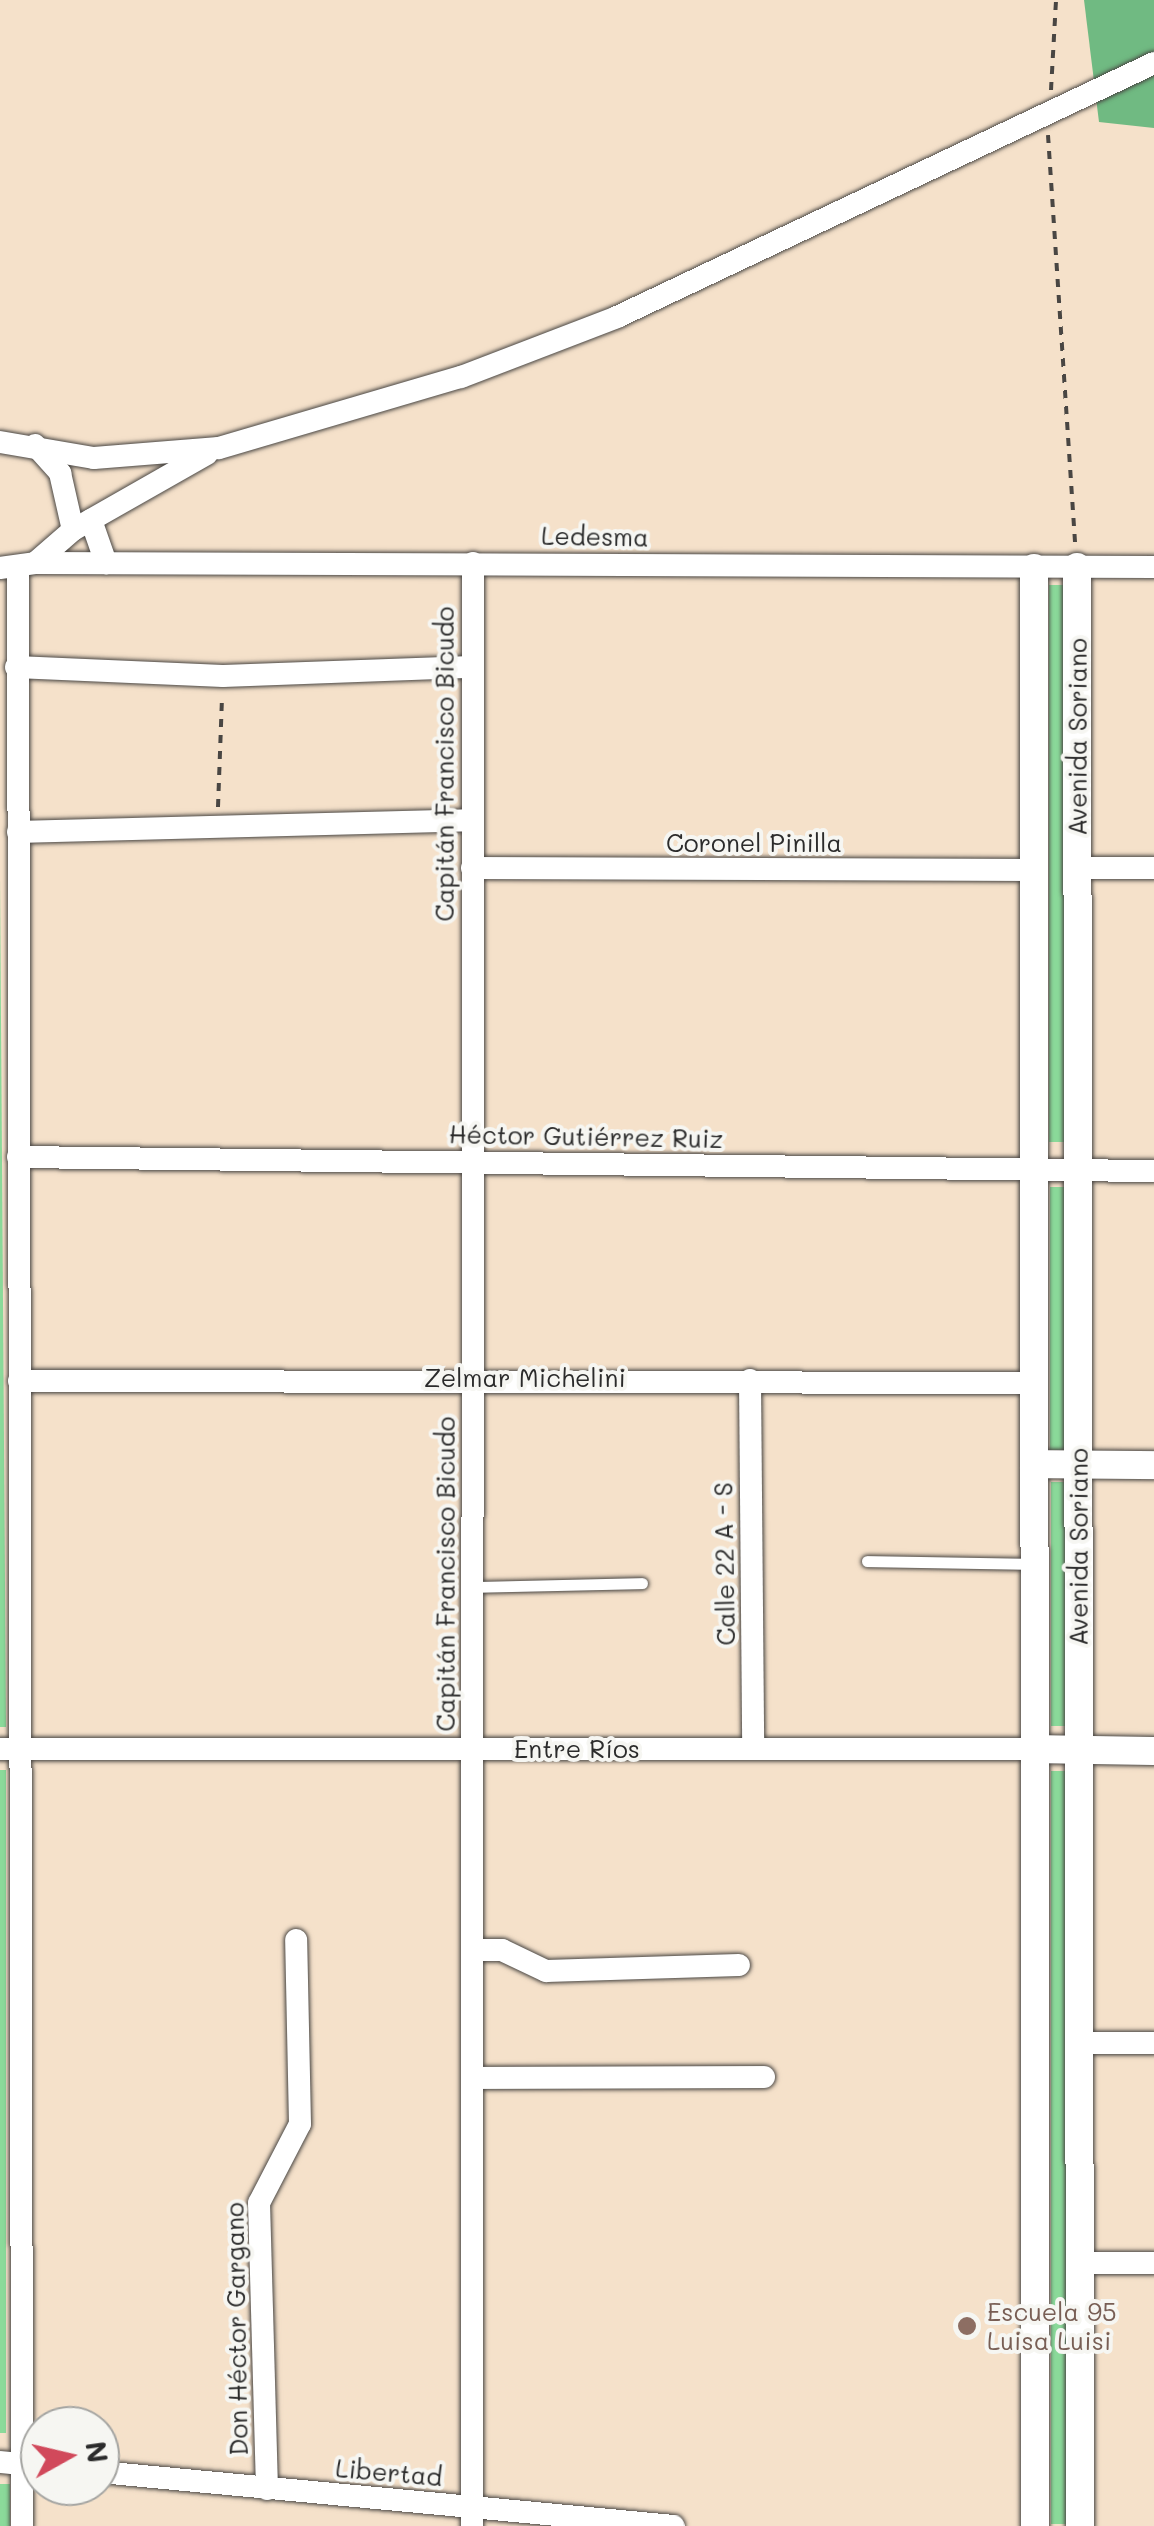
<!DOCTYPE html>
<html>
<head>
<meta charset="utf-8">
<style>
	body { margin:0 }
	#map { position:relative; width:1154px; height:2526px; overflow:hidden; background:#f5e1ca; font-family:Mali,sans-serif }
	div>[style] { position:absolute }
	.green>* { inset:0; background:#8bda9a; transform-origin:0 0 }
	.forest>* { inset:0; background:#70ba82 }
	.path>* { height:4px; margin-top:-2px; transform-origin:0; background:repeating-linear-gradient(90deg,#494643 0 8px,transparent 0 16px) }
	.roads { filter:drop-shadow(0 0 2px #494643) drop-shadow(0 0 2px #494643) }
	.service>* { height:11px; margin:-5.5px; padding:0 5.5px; transform-origin:5.5px; border-radius:5.5px; background:#fff }
	.minor>* { height:22px; margin:-11px; padding:0 11px; transform-origin:11px; border-radius:11px; background:#fff }
	.tertiary>* { height:28px; margin:-14px; padding:0 14px; transform-origin:14px; border-radius:14px; background:#fff }
	.dots>* { width:28px; height:28px; translate:-50% -50%; box-sizing:border-box; border:5px solid #f6f6f2; border-radius:50% }
	span { translate:-50% -50%; white-space:nowrap; text-align:center; line-height:1.15; -webkit-text-stroke:8px #f6f6f2; paint-order:stroke }
	.street-label { font-size:25px; color:#2b2b2b }
	.education-label { font-size:25px; color:#785e54 }
	.left { translate:0 -50%; text-align:left }
	.north { position:absolute; left:20px; top:2406px; width:100px; height:100px; box-sizing:border-box; background:#f6f6f2; border:2px solid #a5a5a2; border-radius:50%; rotate:82deg; font-size:28px; font-weight:700; line-height:40px; text-align:center; color:#2b2b2b }
	.north::after { content:''; display:block; margin:auto; width:35px; height:45px; background:#d1495b; clip-path:polygon(50% 0,100% 100%,50% 72%,0 100%) }
</style>
</head>
<body>
<div id="map">
	<div class="green">
		<i style="left:1049px;top:585px;width:17px;height:557px"></i>
		<i style="clip-path:polygon(0 877px,6px 1727px,0 1727px)"></i>
		<i style="left:1050px;top:1187px;width:17px;height:263px"></i>
		<i style="left:1051px;top:1482px;width:17px;height:244px"></i>
		<i style="left:0;top:1770px;width:6px;height:663px"></i>
		<i style="left:1051px;top:1771px;width:18px;height:753px"></i>
		<i style="left:0;top:2484px;width:10px;height:42px"></i>
	</div>
	<div class="forest">
		<i style="clip-path:polygon(1084px 0,1154px 0,1154px 128px,1099px 122px)"></i>
	</div>
	<div class="path">
		<i style="left:1051px;top:90px;width:90px;rotate:-86.8deg"></i>
		<i style="left:1048px;top:135px;width:410px;rotate:86.2deg"></i>
		<i style="left:218px;top:807px;width:111px;rotate:-87.9deg"></i>
	</div>
	<div class="roads">
		<div class="service">
			<i style="left:867px;top:1561px;width:166px;rotate:1deg"></i>
			<i style="left:472px;top:1587px;width:170px;rotate:-1.3deg"></i>
		</div>
		<div class="minor">
			<i style="left:0;top:442px;width:95px;rotate:9.7deg"></i>
			<i style="left:94px;top:458px;width:125px;rotate:-4.6deg"></i>
			<i style="left:219px;top:448px;width:252px;rotate:-16.4deg"></i>
			<i style="left:461px;top:377px;width:167px;rotate:-21deg"></i>
			<i style="left:617px;top:317px;width:594px;rotate:-25.31deg"></i>
			<i style="left:35px;top:445px;width:38px;rotate:48deg"></i>
			<i style="left:60px;top:473px;width:58px;rotate:77.2deg"></i>
			<i style="left:91px;top:520px;width:46px;rotate:70.8deg"></i>
			<i style="left:35px;top:563px;width:1119px;rotate:0.2deg"></i>
			<i style="left:0;top:568px;width:35px;rotate:-8deg"></i>
			<i style="left:35px;top:563px;width:50px;rotate:-41deg"></i>
			<i style="left:73px;top:530px;width:154px;rotate:-29.6deg"></i>
			<i style="left:18px;top:569px;width:1957px;rotate:89.88deg"></i>
			<i style="left:16px;top:667px;width:207px;rotate:2.5deg"></i>
			<i style="left:223px;top:676px;width:249px;rotate:-2.1deg"></i>
			<i style="left:18px;top:832px;width:451px;rotate:-1.5deg"></i>
			<i style="left:472px;top:868px;width:563px;rotate:0.2deg"></i>
			<i style="left:1077px;top:868px;width:77px"></i>
			<i style="left:18px;top:1157px;width:1136px;rotate:0.71deg"></i>
			<i style="left:750px;top:1380px;width:369px;rotate:89.5deg"></i>
			<i style="left:19px;top:1381px;width:1013px;rotate:0.11deg"></i>
			<i style="left:0;top:1749px;width:1030px"></i>
			<i style="left:473px;top:1950px;width:29px"></i>
			<i style="left:502px;top:1950px;width:49px;rotate:25.5deg"></i>
			<i style="left:546px;top:1971px;width:193px;rotate:-1.8deg"></i>
			<i style="left:1079px;top:2043px;width:75px"></i>
			<i style="left:472px;top:2078px;width:292px;rotate:-0.2deg"></i>
			<i style="left:1079px;top:2263px;width:75px"></i>
			<i style="left:0;top:2462px;width:40px;rotate:5.7deg"></i>
			<i style="left:100px;top:2472px;width:576px;rotate:5.38deg"></i>
			<i style="left:267px;top:2489px;width:286px;rotate:-91.6deg"></i>
			<i style="left:259px;top:2203px;width:89px;rotate:-62.6deg"></i>
			<i style="left:300px;top:2124px;width:184px;rotate:-91.2deg"></i>
			<i style="left:472px;top:2526px;width:1963px;rotate:-89.97deg"></i>
		</div>
		<div class="tertiary">
			<i style="left:1077px;top:567px;width:1959px;rotate:89.91deg"></i>
			<i style="left:1034px;top:568px;width:1958px;rotate:89.97deg"></i>
			<i style="left:1034px;top:1464px;width:120px;rotate:0.5deg"></i>
			<i style="left:1030px;top:1749px;width:124px;rotate:0.9deg"></i>
		</div>
	</div>
	<div class="dots">
		<i style="left:967px;top:2326px;background:#8d6e63"></i>
	</div>
	<div class="street-label">
		<span style="left:595px;top:536px;rotate:1deg">Ledesma</span>
		<span style="left:1077px;top:737px;rotate:-90deg">Avenida Soriano</span>
		<span style="left:444px;top:764px;rotate:-90deg">Capitán Francisco Bicudo</span>
		<span style="left:754px;top:842px">Coronel Pinilla</span>
		<span style="left:586px;top:1136px;rotate:1deg">Héctor Gutiérrez Ruiz</span>
		<span style="left:525px;top:1377px">Zelmar Michelini</span>
		<span style="left:1078px;top:1547px;rotate:-90deg">Avenida Soriano</span>
		<span style="left:724px;top:1564px;rotate:-91deg">Calle 22 A - S</span>
		<span style="left:445px;top:1574px;rotate:-90deg">Capitán Francisco Bicudo</span>
		<span style="left:577px;top:1748px">Entre Ríos</span>
		<span style="left:236px;top:2329px;rotate:-91deg">Don Héctor Gargano</span>
		<span style="left:389px;top:2472px;rotate:5deg">Libertad</span>
	</div>
	<div class="education-label">
		<span class="left" style="left:987px;top:2326px">Escuela 95<br>Luisa Luisi</span>
	</div>
	<div class="north">N</div>
</div>
</body>
</html>
